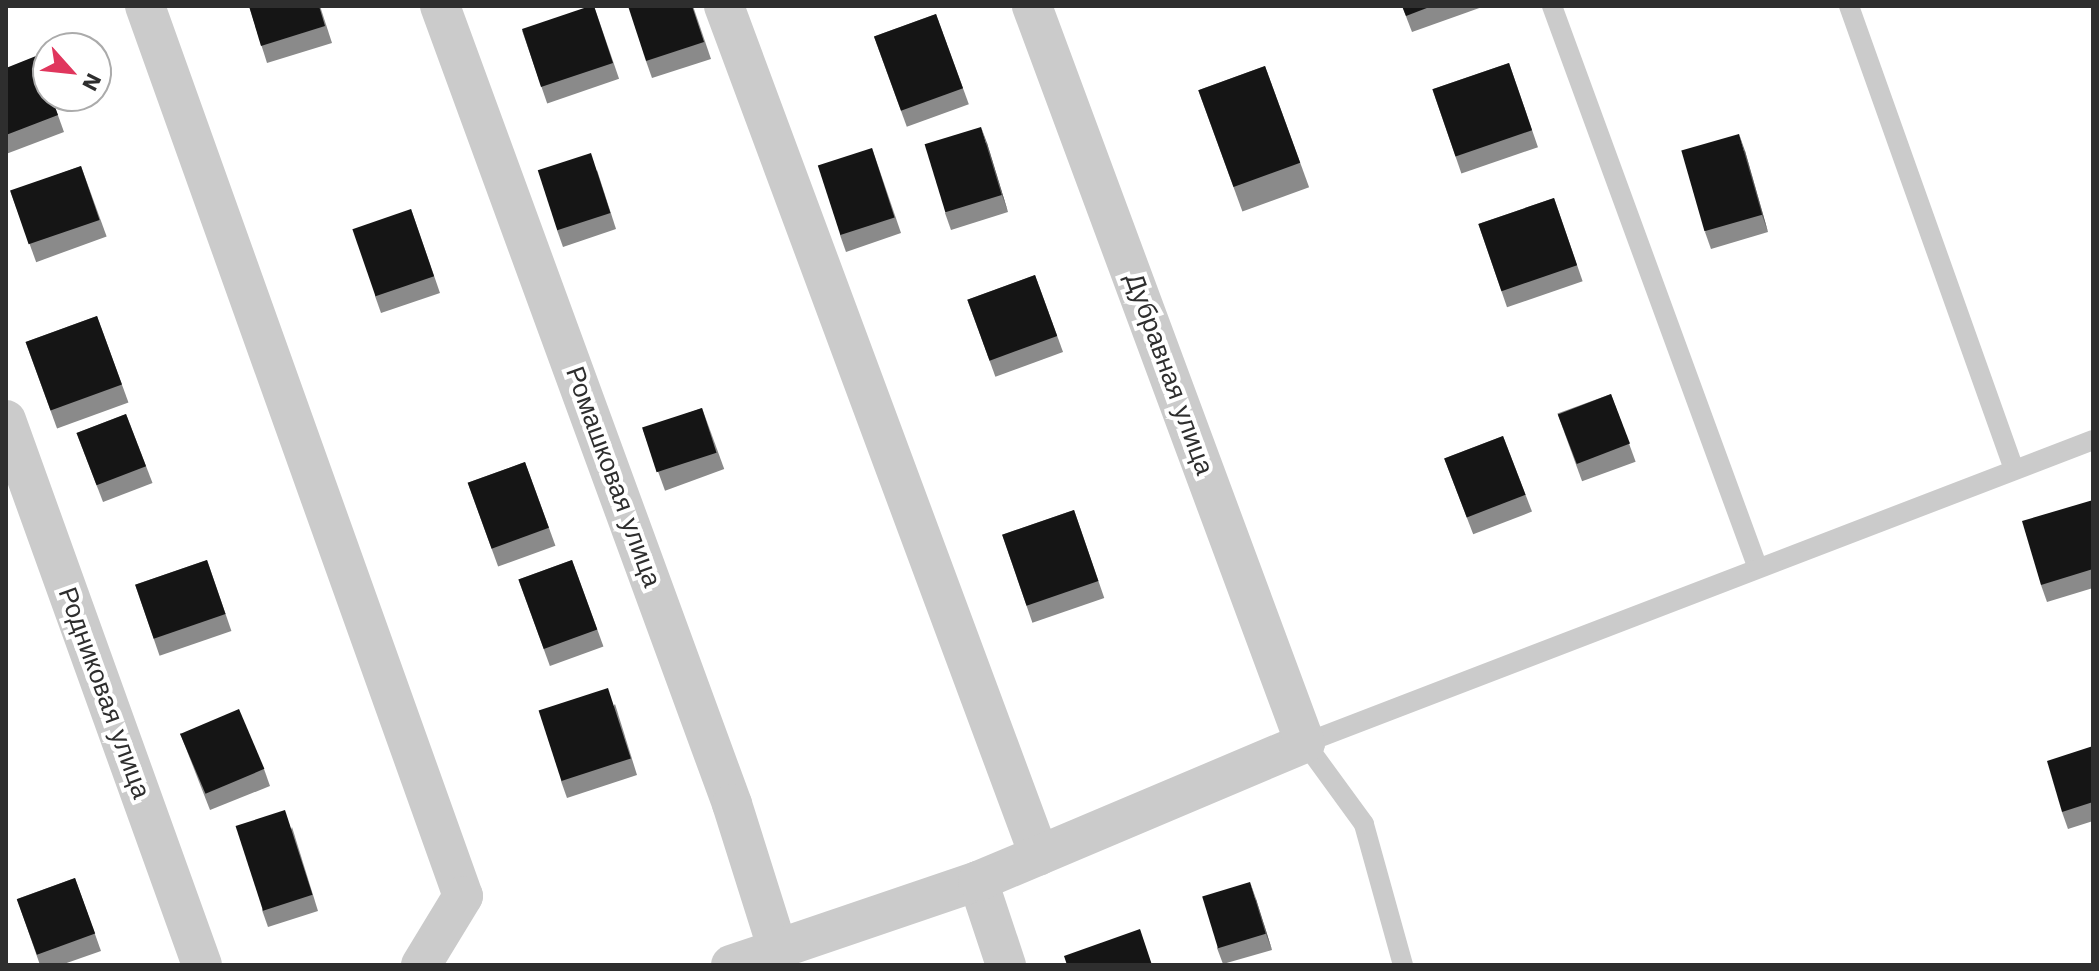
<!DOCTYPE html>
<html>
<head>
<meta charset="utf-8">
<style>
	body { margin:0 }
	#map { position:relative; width:2099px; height:971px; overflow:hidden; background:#fff; font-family:"Work Sans",sans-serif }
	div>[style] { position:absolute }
	.lane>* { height:20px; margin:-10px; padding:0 10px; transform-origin:10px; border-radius:10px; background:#cbcbcb }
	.street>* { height:40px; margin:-20px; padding:0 20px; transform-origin:20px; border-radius:20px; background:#cbcbcb }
	.wall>* { inset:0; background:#8a8a8a; transform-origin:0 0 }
	.shaded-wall>* { inset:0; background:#5b5b5b }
	.building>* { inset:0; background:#151515; transform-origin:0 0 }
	span { translate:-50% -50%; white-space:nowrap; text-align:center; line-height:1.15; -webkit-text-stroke:8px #fff; paint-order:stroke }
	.street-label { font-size:26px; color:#2e2e2e }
	.frame { position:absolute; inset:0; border:8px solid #2e2e2e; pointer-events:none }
	.north { position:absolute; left:32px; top:32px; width:80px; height:80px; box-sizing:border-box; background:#fff; border:2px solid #ababab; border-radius:50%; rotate:117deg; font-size:22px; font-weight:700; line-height:32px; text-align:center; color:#2e2e2e }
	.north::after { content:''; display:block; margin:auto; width:28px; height:36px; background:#e0365d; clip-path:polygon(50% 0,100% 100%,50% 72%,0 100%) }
</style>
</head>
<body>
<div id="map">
	<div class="lane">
		<i style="left:1552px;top:6px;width:596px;rotate:69.89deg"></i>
		<i style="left:1849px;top:6px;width:492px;rotate:70.4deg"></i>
		<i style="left:1403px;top:965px;width:146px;rotate:-105.5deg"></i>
		<i style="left:1364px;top:824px;width:100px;rotate:-126.1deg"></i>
		<i style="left:1305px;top:743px;width:844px;rotate:-21.03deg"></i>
	</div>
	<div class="street">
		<i style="left:145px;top:6px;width:945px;rotate:70.34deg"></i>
		<i style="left:463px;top:896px;width:81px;rotate:121.3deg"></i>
		<i style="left:440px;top:6px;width:850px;rotate:69.9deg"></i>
		<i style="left:732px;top:804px;width:153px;rotate:72.5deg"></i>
		<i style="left:724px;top:6px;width:906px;rotate:69.64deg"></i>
		<i style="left:6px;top:420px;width:579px;rotate:70.22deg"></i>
		<i style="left:978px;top:881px;width:89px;rotate:71.6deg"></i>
		<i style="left:731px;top:965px;width:261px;rotate:-18.8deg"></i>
		<i style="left:978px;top:881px;width:355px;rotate:-22.9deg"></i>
		<i style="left:1305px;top:743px;width:786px;rotate:-110.33deg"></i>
	</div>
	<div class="wall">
		<i style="clip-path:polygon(249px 6px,320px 6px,332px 43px,267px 63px)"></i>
		<i style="left:594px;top:6px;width:77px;height:76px;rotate:71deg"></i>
		<i style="clip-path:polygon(693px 6px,711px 59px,652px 78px,646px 61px)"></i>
		<i style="clip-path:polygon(1402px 6px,1485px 6px,1412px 32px)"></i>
		<i style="left:936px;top:14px;width:96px;height:66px;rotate:70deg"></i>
		<i style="left:1509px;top:63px;width:89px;height:81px;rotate:71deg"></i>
		<i style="left:1265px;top:66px;width:129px;height:71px;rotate:70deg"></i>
		<i style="clip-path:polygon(6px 68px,51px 96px,64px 132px,6px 154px)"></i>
		<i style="clip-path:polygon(987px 143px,1008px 212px,951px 230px,945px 213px)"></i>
		<i style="clip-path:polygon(872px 148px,901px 233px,846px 252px,840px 235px)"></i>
		<i style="clip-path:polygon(1745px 151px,1768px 232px,1711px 249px,1705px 232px)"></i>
		<i style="left:81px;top:166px;width:75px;height:75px;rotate:70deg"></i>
		<i style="clip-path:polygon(597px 170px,616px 229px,563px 247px,557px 230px)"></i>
		<i style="left:1554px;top:198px;width:88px;height:80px;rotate:71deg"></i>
		<i style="clip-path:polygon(411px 209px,440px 293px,381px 313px,375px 296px)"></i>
		<i style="left:1035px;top:275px;width:82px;height:72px;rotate:70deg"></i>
		<i style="left:97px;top:316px;width:92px;height:76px;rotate:70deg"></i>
		<i style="left:1611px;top:394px;width:72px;height:57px;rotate:70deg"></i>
		<i style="left:702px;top:408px;width:65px;height:63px;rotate:70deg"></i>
		<i style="left:126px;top:414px;width:74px;height:53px;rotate:69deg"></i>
		<i style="left:1503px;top:436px;width:81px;height:63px;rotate:69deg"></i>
		<i style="left:525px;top:462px;width:89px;height:61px;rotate:70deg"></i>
		<i style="clip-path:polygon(2093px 500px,2093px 588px,2047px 602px,2041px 585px)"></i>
		<i style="left:1074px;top:510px;width:93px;height:76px;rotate:71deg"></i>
		<i style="left:207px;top:560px;width:75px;height:76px;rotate:71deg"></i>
		<i style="left:572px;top:560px;width:92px;height:57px;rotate:70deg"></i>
		<i style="clip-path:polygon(615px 704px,637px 775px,567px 798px,561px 781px)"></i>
		<i style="clip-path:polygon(180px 733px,264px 769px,270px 786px,210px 810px)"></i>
		<i style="clip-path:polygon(2093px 746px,2093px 821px,2068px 829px,2062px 812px)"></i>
		<i style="clip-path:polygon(292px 827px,318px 911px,268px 927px,262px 910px)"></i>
		<i style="clip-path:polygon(75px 878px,101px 951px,61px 965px,40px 965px,17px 899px)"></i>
		<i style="clip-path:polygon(1256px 899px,1272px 950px,1223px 964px,1217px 948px)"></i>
	</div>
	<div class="shaded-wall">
		<i style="clip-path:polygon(981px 127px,987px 143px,1008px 212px,1002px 195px)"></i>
		<i style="clip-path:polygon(1739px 134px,1745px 151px,1768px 232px,1762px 215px)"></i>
		<i style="clip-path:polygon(1250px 882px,1256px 899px,1272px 950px,1266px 934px)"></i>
	</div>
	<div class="building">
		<i style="clip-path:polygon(249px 6px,319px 6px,325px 26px,261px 46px)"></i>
		<i style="clip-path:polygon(590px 6px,594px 6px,613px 63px,541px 87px,522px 29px)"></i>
		<i style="clip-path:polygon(628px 6px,692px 6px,704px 42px,646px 61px)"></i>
		<i style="clip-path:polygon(1402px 6px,1432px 6px,1406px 16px)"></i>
		<i style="left:936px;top:14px;width:79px;height:66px;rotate:70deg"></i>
		<i style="clip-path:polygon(36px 56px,48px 88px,48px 96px,51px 96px,58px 115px,6px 135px,6px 68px)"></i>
		<i style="left:1509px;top:63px;width:71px;height:81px;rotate:71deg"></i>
		<i style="left:1265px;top:66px;width:103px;height:71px;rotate:70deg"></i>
		<i style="left:981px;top:127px;width:71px;height:59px;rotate:73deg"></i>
		<i style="left:1739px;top:134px;width:84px;height:60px;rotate:74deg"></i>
		<i style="left:872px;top:148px;width:73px;height:57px;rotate:72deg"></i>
		<i style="left:591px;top:153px;width:63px;height:56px;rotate:72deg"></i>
		<i style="left:81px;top:166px;width:57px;height:75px;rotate:71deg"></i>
		<i style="left:1554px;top:198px;width:71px;height:80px;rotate:71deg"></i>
		<i style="left:411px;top:209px;width:71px;height:62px;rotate:71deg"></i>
		<i style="left:1035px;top:275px;width:65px;height:72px;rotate:70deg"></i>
		<i style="left:97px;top:316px;width:73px;height:76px;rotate:70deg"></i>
		<i style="left:1611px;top:394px;width:53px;height:57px;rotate:69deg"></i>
		<i style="left:702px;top:408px;width:47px;height:63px;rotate:72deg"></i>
		<i style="left:126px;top:414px;width:56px;height:53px;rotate:69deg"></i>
		<i style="left:1503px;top:436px;width:63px;height:63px;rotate:69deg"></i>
		<i style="left:525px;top:462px;width:70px;height:61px;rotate:70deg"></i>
		<i style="clip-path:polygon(2093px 500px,2093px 569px,2041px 585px,2022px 521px)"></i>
		<i style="left:1074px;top:510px;width:75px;height:76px;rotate:71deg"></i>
		<i style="left:207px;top:560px;width:57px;height:76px;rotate:71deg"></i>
		<i style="left:572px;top:560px;width:74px;height:57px;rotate:70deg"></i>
		<i style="left:608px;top:688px;width:74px;height:73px;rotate:72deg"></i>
		<i style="left:239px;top:709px;width:65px;height:64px;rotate:67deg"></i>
		<i style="clip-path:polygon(2093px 746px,2093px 802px,2062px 812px,2047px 761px)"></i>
		<i style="left:285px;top:810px;width:89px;height:52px;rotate:72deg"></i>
		<i style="left:75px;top:878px;width:59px;height:62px;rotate:70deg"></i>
		<i style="left:1250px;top:882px;width:54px;height:50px;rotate:73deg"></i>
		<i style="clip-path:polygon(1140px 929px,1152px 965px,1067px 965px,1064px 956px)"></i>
	</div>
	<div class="street-label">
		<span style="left:1169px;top:374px;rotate:70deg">Дубравная улица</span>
		<span style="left:613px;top:477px;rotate:70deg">Ромашковая улица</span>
		<span style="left:104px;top:693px;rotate:70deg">Родниковая улица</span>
	</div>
	<div class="frame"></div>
	<div class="north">N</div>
</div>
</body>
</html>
